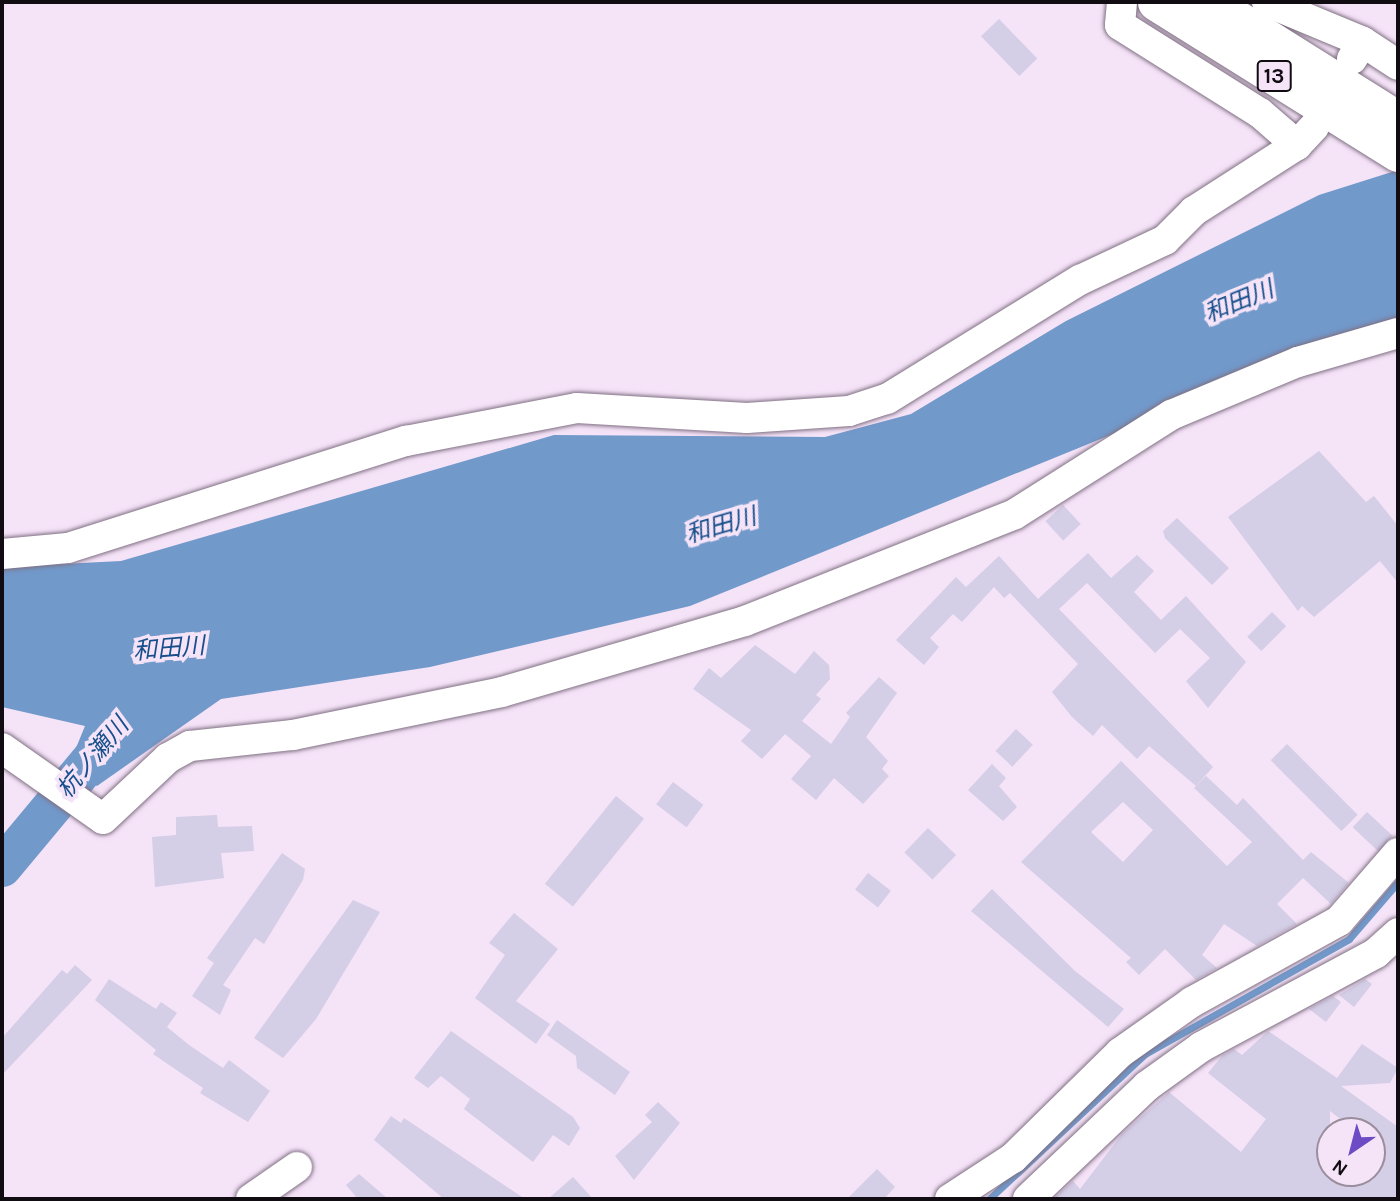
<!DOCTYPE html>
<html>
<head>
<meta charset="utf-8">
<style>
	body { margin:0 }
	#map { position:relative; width:1400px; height:1201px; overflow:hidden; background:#f5e3f8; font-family:Karla,"Noto Sans JP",sans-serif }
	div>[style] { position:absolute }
	.water>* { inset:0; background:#7199ca }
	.stream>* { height:7px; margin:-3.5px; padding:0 3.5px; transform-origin:3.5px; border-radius:3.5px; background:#7199ca }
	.river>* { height:40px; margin:-20px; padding:0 20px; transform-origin:20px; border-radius:20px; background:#7199ca }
	.building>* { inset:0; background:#d4cee6; transform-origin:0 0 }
	.roads { filter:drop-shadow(0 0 2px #807083) drop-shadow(0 0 2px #807083) }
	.minor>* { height:30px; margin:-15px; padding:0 15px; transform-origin:15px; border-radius:15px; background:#fff }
	.major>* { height:37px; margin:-18.5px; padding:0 18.5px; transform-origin:18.5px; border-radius:18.5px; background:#fff }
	span { translate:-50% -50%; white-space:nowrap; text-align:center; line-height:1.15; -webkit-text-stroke:7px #f5e3f8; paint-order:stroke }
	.shield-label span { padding:2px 5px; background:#f5e3f8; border:2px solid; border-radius:5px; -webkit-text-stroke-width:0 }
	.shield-label { font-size:21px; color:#110c12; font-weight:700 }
	.water-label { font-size:24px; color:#174f8b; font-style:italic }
	.frame { position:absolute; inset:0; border:4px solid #110c12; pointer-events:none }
	.north { position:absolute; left:1316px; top:1117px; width:70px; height:70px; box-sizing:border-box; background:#f5e3f8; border:2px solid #9a8d9c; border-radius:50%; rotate:215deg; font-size:19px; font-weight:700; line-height:28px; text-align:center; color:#110c12 }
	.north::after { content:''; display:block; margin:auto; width:24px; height:32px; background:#6c4bc4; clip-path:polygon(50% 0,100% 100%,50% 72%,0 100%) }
</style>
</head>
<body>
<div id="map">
	<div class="water">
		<i style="clip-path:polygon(1398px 170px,1398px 318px,690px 606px,430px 667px,221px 699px,97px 786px,69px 765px,85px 726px,2px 707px,2px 567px,121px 561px,554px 435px,825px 437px,911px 414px,1066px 321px,1319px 195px)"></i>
	</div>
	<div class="stream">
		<i style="left:989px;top:1199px;width:213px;rotate:-42.9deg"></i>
		<i style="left:1145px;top:1054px;width:234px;rotate:-29.4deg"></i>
		<i style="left:1349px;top:939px;width:75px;rotate:-49.3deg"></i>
	</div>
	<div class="river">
		<i style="left:2px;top:867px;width:178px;rotate:-50.2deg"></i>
	</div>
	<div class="building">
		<i style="left:999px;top:19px;width:55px;height:25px;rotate:46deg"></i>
		<i style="clip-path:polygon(1319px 451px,1366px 502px,1374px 496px,1398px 526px,1398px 583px,1380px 561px,1314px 617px,1302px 606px,1298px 611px,1228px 517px)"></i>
		<i style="left:1063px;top:505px;width:26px;height:24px;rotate:47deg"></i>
		<i style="clip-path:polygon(1177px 518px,1229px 568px,1212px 585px,1165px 538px,1163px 531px)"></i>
		<i style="clip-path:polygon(1088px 553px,1111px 578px,1137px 555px,1154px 571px,1134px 592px,1161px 620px,1186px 596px,1246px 662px,1208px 708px,1186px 681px,1210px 658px,1180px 629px,1155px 653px,1087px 583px,1059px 609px,1213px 767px,1196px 786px,1149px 746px,1137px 759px,1102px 725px,1093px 736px,1072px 717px,1052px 692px,1078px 664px,1010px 593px,1004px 598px,994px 587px,962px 622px,953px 614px,930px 638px,939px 647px,924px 665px,896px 640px,956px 577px,966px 587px,999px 556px,1038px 599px)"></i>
		<i style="left:1272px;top:612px;width:20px;height:35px;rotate:45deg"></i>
		<i style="clip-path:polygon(755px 645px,795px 674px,814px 651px,829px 665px,830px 679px,816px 695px,821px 699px,802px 721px,831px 744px,850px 717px,846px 713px,879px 677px,897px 693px,866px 737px,888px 761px,882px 769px,889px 776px,863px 804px,834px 778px,816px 800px,791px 779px,811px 756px,785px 734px,762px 759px,741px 741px,751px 730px,693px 689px,709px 668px,721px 678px)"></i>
		<i style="left:1016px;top:729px;width:23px;height:30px;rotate:43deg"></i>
		<i style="left:1287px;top:744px;width:100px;height:23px;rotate:45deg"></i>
		<i style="clip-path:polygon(evenodd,1121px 761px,1227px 866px,1252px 842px,1194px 788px,1206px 776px,1237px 805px,1243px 798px,1303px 860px,1311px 852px,1349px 883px,1331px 904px,1303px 878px,1277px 904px,1297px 924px,1257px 946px,1224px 924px,1202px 955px,1217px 968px,1196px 980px,1165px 949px,1139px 975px,1126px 962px,1131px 958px,1021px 862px,1121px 761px,1123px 802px,1153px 830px,1123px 862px,1091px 832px,1123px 802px)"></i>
		<i style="clip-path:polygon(992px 764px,1006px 778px,999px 786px,1017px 807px,1003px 821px,968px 790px)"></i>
		<i style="left:673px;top:782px;width:38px;height:28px;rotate:37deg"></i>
		<i style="left:616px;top:796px;width:36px;height:113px;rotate:39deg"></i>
		<i style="left:1367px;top:812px;width:35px;height:21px;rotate:43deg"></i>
		<i style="clip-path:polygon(217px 815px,218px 827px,252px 826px,254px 851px,221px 853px,224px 878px,155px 887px,152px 837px,176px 835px,176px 817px)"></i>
		<i style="left:928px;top:828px;width:39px;height:34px;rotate:44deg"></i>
		<i style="clip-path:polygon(282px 853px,305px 869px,303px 880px,264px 944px,255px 938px,223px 985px,231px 990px,220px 1015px,192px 996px,214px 963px,207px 958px)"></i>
		<i style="left:868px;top:873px;width:29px;height:21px;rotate:38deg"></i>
		<i style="clip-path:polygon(992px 889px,1075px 971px,1124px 1009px,1108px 1027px,971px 911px)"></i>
		<i style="clip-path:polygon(353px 900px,380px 912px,316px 1019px,283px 1058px,254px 1038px)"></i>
		<i style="clip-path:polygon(514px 913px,558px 949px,516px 1001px,550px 1024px,536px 1044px,475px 998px,505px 955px,489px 943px)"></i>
		<i style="clip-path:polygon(75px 965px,92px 980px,2px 1075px,2px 1038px,62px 970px,67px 974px)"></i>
		<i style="clip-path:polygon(109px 979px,156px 1009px,161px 1002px,177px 1013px,167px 1027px,189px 1045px,223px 1068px,229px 1060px,270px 1091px,248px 1122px,200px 1093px,203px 1088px,153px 1054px,156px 1050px,95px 1000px)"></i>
		<i style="clip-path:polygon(1365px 979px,1372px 984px,1354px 1007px,1339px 995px)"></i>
		<i style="clip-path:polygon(1333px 996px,1341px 1002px,1326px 1022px,1309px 1009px)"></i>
		<i style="clip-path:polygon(557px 1020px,630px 1072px,615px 1095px,577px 1068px,576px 1056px,547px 1035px)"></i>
		<i style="clip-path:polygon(451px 1031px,573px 1117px,580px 1128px,569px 1146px,553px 1135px,533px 1162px,464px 1109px,470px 1099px,441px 1076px,428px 1088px,414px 1078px)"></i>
		<i style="clip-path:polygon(evenodd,1268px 1031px,1337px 1078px,1362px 1044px,1398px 1068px,1390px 1083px,1341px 1086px,1398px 1127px,1398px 1199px,1053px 1199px,1073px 1181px,1080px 1189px,1122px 1134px,1169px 1092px,1241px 1152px,1266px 1119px,1208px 1073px,1222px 1056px,1234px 1049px,1242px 1055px,1268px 1031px,1330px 1111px,1356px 1131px,1372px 1131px,1372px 1173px,1330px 1173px,1330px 1111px)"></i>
		<i style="clip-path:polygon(658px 1102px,680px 1123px,634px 1180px,615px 1156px,652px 1122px,645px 1115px)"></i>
		<i style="clip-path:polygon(391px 1116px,401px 1123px,404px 1118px,525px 1199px,444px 1199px,374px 1140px)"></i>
		<i style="clip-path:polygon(877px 1169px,895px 1187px,884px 1199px,847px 1199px)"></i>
		<i style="clip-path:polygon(359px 1174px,388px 1199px,358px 1199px,346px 1185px)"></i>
		<i style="clip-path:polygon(573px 1177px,593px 1199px,548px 1199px)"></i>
	</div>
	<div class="roads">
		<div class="minor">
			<i style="left:1122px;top:2px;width:23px;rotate:95deg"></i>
			<i style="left:1120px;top:25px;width:165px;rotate:32.2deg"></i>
			<i style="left:1260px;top:113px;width:49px;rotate:40.9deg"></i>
			<i style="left:1267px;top:2px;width:104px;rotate:22.6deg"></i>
			<i style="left:1352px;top:59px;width:20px;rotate:-57deg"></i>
			<i style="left:1363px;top:42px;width:42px;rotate:33.3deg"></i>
			<i style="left:2px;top:554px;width:66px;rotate:-5.2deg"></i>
			<i style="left:68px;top:548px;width:355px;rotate:-17.6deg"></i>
			<i style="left:406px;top:441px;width:174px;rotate:-10.9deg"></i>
			<i style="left:577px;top:408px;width:170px;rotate:3.4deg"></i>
			<i style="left:747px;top:418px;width:102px;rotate:-3.9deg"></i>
			<i style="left:849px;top:411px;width:40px;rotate:-18deg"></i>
			<i style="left:887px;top:399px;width:227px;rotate:-31.7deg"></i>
			<i style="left:1080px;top:280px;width:94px;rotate:-25.2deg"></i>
			<i style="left:1165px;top:240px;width:41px;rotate:-45deg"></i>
			<i style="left:1194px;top:211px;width:122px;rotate:-32.7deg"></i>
			<i style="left:1297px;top:145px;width:25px;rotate:-47deg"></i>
			<i style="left:2px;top:748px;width:123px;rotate:35.1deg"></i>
			<i style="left:103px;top:819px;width:89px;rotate:-43.2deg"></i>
			<i style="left:168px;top:758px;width:25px;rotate:-29deg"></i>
			<i style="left:190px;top:746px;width:104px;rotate:-6.1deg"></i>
			<i style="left:293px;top:735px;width:213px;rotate:-11.6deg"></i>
			<i style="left:502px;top:692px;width:253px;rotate:-16.3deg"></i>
			<i style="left:745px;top:621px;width:290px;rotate:-21.6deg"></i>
			<i style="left:1015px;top:514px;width:185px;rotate:-32.4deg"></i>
			<i style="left:1171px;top:415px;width:138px;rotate:-22.7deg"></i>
			<i style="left:1298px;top:362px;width:104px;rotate:-16.2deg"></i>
			<i style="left:251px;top:1199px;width:56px;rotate:-34.8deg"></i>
			<i style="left:950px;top:1199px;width:75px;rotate:-33.1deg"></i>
			<i style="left:1013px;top:1158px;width:151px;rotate:-44.5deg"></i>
			<i style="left:1121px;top:1052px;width:87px;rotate:-35.2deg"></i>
			<i style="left:1192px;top:1002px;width:168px;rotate:-28.9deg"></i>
			<i style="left:1339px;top:921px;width:90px;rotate:-49.1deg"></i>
			<i style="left:1028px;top:1199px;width:164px;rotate:-43.5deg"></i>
			<i style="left:1147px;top:1086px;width:67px;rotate:-35.8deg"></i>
			<i style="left:1201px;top:1047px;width:199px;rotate:-28.2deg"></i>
			<i style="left:1376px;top:953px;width:30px;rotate:-42deg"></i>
		</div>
		<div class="major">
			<i style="left:1156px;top:2px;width:285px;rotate:32deg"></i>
			<i style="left:1210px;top:2px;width:222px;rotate:32.1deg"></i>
		</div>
	</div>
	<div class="shield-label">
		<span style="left:1274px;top:76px">13</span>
	</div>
	<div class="water-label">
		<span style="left:1239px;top:302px;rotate:-22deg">和田川</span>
		<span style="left:721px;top:526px;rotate:-16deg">和田川</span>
		<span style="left:169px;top:649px;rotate:-5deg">和田川</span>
		<span style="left:93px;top:758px;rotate:-50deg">杭ノ瀬川</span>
	</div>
	<div class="frame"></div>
	<div class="north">N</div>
</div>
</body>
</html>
